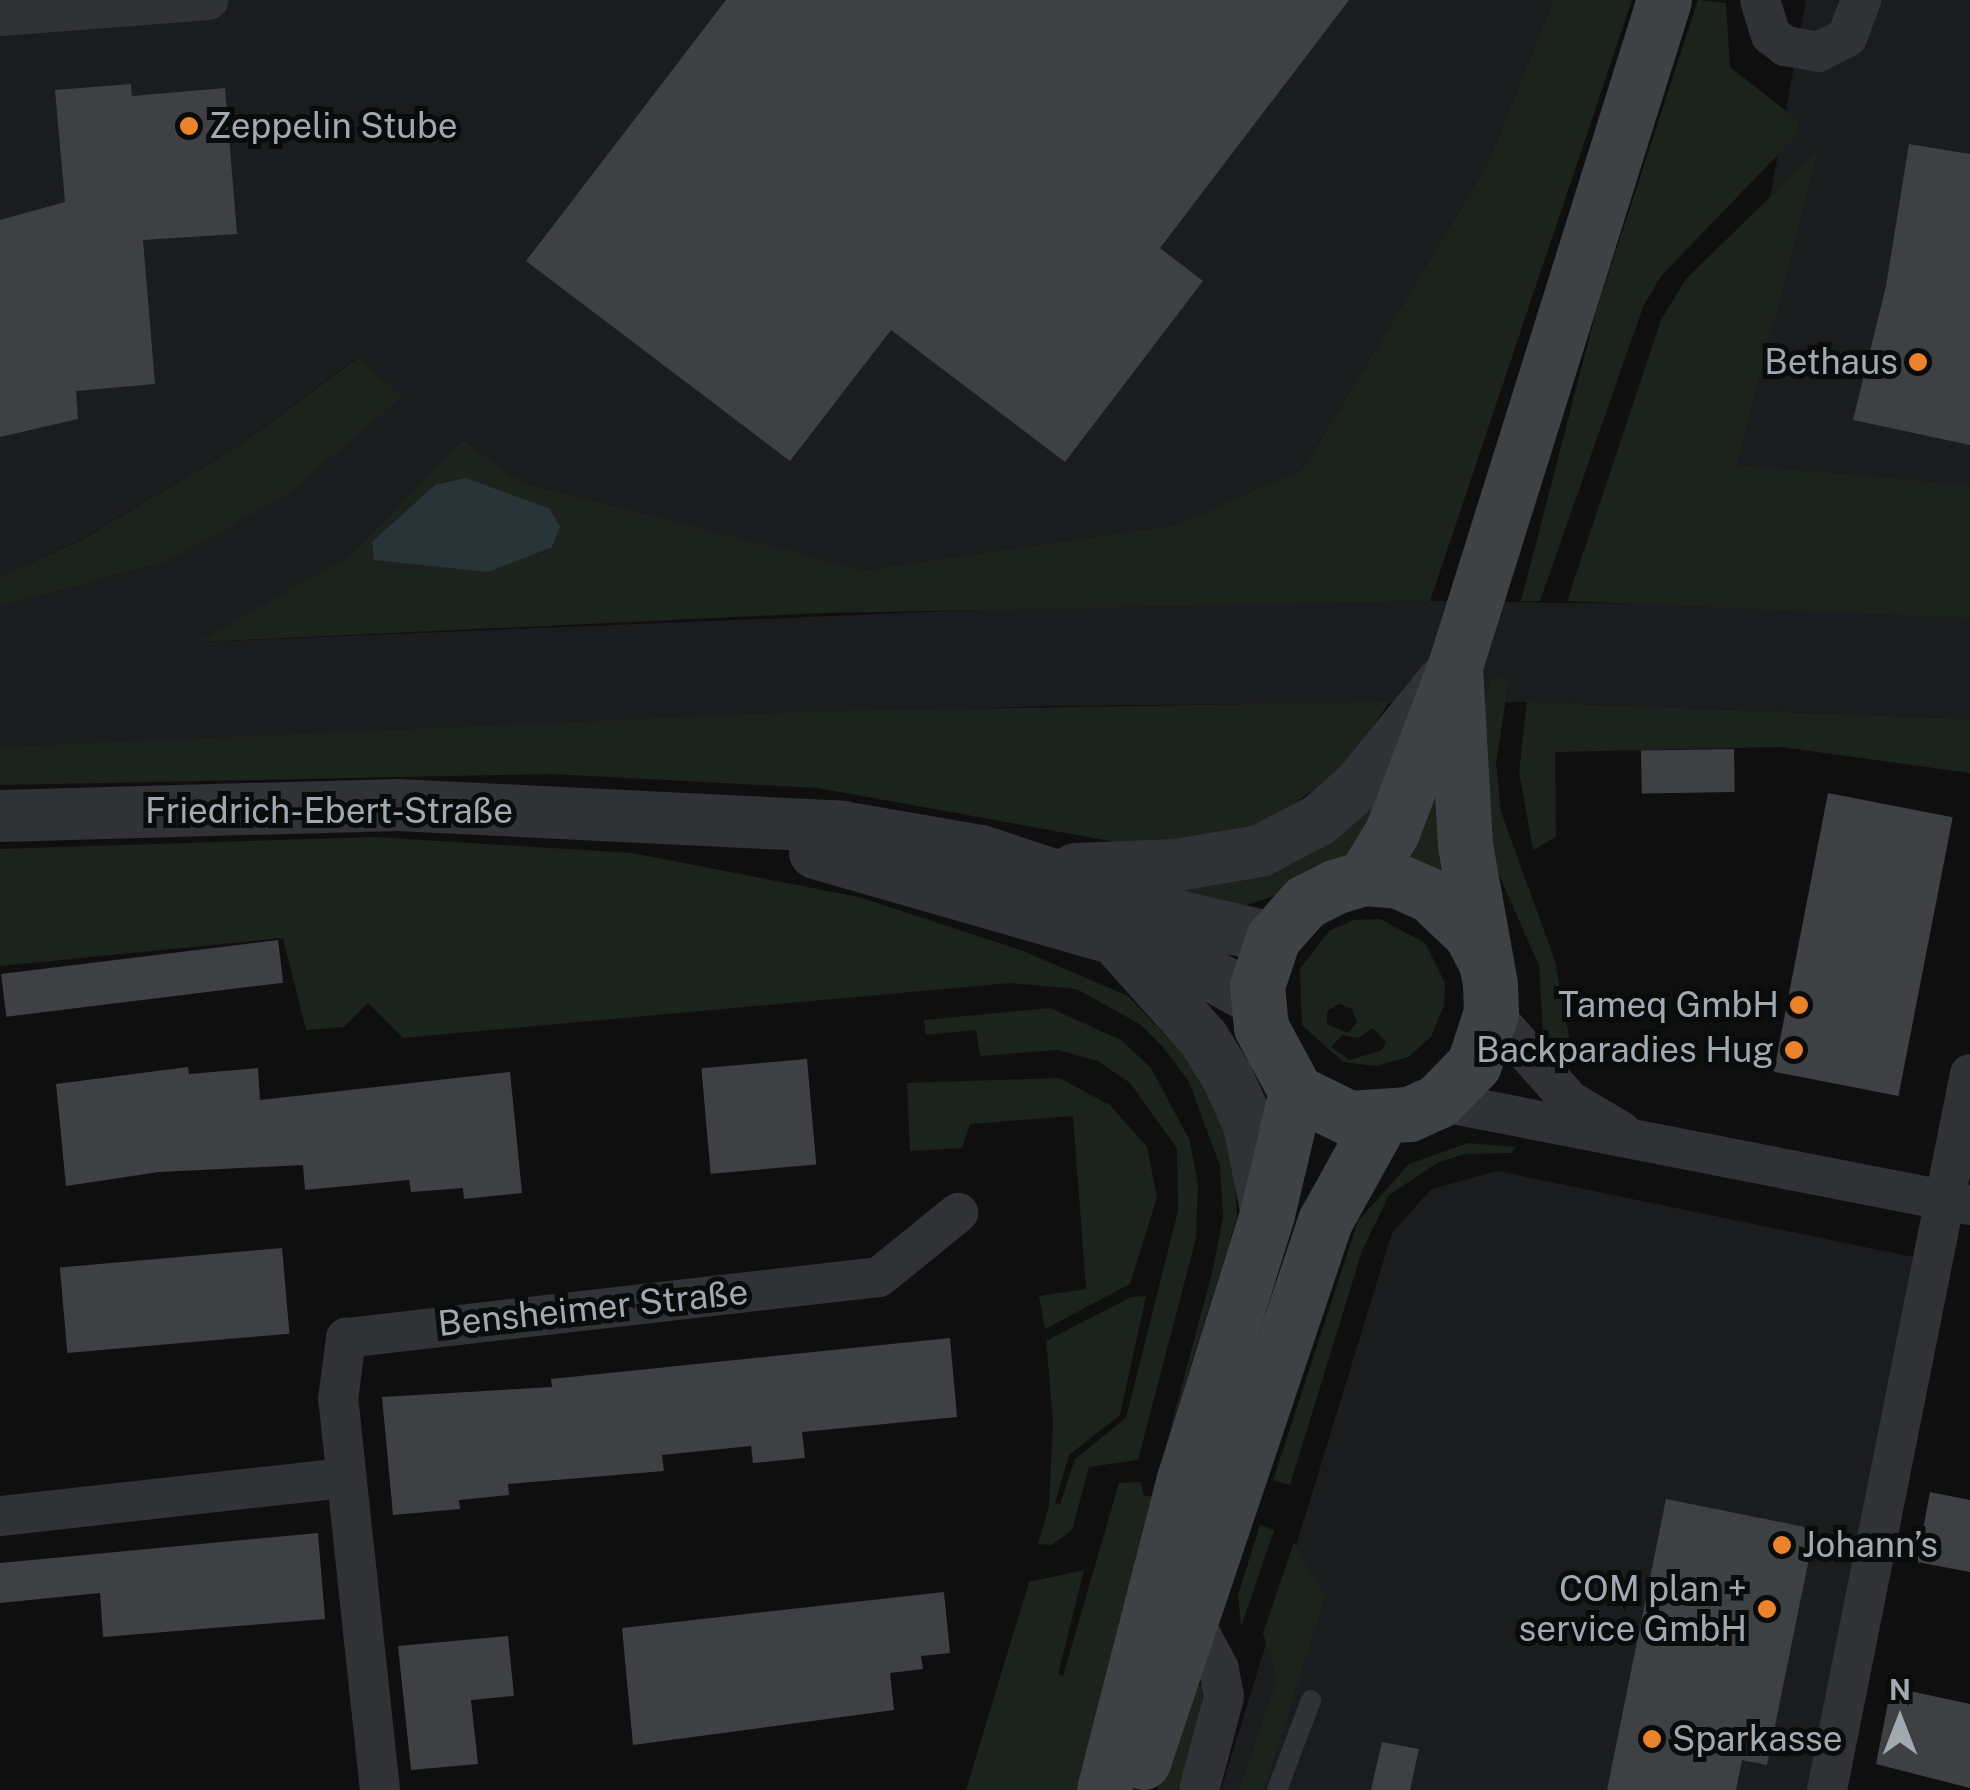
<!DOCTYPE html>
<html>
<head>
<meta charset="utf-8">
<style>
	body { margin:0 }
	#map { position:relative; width:1970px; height:1790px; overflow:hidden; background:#0f0f10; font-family:"Public Sans",sans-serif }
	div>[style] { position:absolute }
	.built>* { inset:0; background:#1b1c1d }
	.green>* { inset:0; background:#1c231c }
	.water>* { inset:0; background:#293438 }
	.building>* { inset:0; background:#3e4044; transform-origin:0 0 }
	.service>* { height:20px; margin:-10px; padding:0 10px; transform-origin:10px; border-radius:10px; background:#303235 }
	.minor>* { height:40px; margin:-20px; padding:0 20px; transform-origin:20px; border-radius:20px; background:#303235 }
	.tertiary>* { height:52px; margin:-26px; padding:0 26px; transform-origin:26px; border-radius:26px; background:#303235 }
	.secondary>* { height:55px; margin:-27.5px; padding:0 27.5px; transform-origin:27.5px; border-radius:27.5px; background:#3e4245 }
	.dots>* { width:28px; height:28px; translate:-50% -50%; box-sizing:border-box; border:5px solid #0a0b0b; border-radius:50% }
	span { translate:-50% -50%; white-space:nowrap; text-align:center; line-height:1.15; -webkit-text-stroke:10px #0a0b0b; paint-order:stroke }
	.poi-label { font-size:35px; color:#a1a9b1 }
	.left { translate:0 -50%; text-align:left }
	.right { translate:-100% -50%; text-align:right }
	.street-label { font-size:35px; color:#a1a9b1 }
	.north { position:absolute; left:1850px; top:1670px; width:100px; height:100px; -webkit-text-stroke:8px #0a0b0b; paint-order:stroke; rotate:0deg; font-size:28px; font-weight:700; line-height:40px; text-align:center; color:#a1a9b1 }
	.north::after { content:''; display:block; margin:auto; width:35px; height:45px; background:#a1a9b1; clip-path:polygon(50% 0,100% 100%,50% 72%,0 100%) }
</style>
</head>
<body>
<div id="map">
	<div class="built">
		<i style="clip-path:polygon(0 0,1553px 0,1487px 165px,1303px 469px,1175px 525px,865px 570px,521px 483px,463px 440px,349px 556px,201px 642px,1027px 608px,1430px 601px,1787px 606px,1970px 618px,1970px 719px,1527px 702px,1044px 706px,0 747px,0 607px,168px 561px,358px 357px,237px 447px,80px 540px,0 577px)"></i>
		<i style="clip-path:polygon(1806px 0,1970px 0,1970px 506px,1705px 487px,1770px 198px)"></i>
		<i style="clip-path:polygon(1498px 1171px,1918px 1258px,1827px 1790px,1221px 1790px,1392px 1233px,1431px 1189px)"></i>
	</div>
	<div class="green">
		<i style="clip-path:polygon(1553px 0,1632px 0,1430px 601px,824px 613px,198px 642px,349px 556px,463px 440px,522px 483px,865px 570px,1175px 525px,1303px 469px,1487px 165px)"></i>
		<i style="clip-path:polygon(1698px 0,1726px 3px,1730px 67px,1800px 122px,1795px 137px,1661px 276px,1643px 307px,1540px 601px,1521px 601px,1596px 312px)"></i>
		<i style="clip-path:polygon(1818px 150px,1737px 465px,1970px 485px,1970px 618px,1567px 601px,1661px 320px,1686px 279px)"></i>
		<i style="clip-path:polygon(359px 357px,402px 397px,288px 494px,168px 561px,0 607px,0 577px,81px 540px,237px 447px)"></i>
		<i style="clip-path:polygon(1491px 678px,1509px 679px,1496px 764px,1501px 812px,1555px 961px,1572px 1053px,1566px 1073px,1543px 1031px,1539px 966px,1497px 870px,1484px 817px,1485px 703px)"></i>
		<i style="clip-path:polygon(1389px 702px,1350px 762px,1274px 819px,1228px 836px,1121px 843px,818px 788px,552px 774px,0 785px,0 747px,824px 711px)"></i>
		<i style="clip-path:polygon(1527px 702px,1970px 719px,1970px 773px,1781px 747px,1555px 752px,1556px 837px,1533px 850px,1519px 771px)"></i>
		<i style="clip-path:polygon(1436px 763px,1461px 889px,1402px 865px)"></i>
		<i style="clip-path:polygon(1382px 794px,1350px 855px,1282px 893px,1244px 906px,1208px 904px,1174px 888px)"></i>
		<i style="clip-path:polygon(374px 837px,632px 853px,859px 897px,1023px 951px,1128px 996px,1197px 1069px,1223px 1120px,1234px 1164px,1237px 1218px,1166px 1445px,1213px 1269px,1223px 1217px,1220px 1166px,1189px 1082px,1163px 1047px,1141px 1025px,1077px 989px,1010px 983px,403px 1038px,368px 1003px,344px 1027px,306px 1030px,283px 938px,0 966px,0 849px)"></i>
		<i style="clip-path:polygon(evenodd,1380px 919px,1425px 943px,1445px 983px,1444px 1006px,1431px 1037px,1408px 1057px,1376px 1066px,1343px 1062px,1302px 1025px,1300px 969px,1329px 931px,1354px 920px,1380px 919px,1339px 1004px,1352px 1009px,1357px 1022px,1348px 1033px,1327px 1024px,1327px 1011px,1339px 1004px,1380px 919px,1373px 1028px,1386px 1042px,1382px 1050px,1350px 1060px,1331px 1047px,1342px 1035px,1358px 1038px,1373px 1028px)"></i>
		<i style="clip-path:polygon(1050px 1008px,1121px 1040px,1151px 1068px,1190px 1141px,1198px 1185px,1196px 1238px,1138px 1460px,1089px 1467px,1072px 1530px,1052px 1545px,1038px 1544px,1049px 1506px,1053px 1420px,1046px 1341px,1131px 1297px,1146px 1296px,1120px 1415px,1069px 1455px,1055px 1503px,1060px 1505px,1075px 1459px,1126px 1418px,1178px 1211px,1177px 1148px,1130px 1083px,1098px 1061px,1057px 1050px,980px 1056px,976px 1030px,926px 1035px,924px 1020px)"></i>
		<i style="clip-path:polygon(1059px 1078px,1110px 1105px,1147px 1147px,1157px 1197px,1130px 1284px,1045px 1329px,1039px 1296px,1086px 1289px,1073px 1116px,970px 1124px,962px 1148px,910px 1151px,907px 1083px)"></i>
		<i style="clip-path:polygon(1468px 1143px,1516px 1147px,1511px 1153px,1464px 1154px,1437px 1163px,1389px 1195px,1362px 1251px,1290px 1485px,1273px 1480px,1358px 1221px,1409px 1164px)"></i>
		<i style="clip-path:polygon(1141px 1482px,1144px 1496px,1162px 1495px,1083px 1790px,966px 1790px,1029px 1582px,1084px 1570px,1058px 1674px,1063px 1676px,1119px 1483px)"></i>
		<i style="clip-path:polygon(1260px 1525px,1274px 1530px,1241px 1627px,1238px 1595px)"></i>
		<i style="clip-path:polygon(1294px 1542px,1325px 1597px,1264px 1790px,1239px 1790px,1277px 1680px,1263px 1633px)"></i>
		<i style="clip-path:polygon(1203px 1684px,1201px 1721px,1178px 1790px,1157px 1790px,1193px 1687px)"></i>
	</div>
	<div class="water">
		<i style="clip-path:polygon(466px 478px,550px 509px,560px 527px,552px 547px,488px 572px,374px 560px,372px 542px,435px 485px)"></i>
	</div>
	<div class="building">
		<i style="clip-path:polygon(726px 0,1349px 0,1160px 248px,1203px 281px,1065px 462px,891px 330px,790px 461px,526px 261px)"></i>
		<i style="clip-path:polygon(131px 84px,132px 96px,225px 88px,237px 234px,143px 240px,155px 384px,76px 391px,78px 419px,0 437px,0 220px,65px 202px,55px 90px)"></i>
		<i style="clip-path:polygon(1909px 144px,1970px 154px,1970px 445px,1853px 420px,1886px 286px)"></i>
		<i style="left:1734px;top:749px;width:43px;height:93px;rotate:89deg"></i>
		<i style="left:1828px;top:793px;width:127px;height:284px;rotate:11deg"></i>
		<i style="left:278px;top:940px;width:43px;height:279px;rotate:83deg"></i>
		<i style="left:807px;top:1059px;width:106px;height:106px;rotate:85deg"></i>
		<i style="clip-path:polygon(188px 1067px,189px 1074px,258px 1068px,260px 1100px,510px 1072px,522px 1193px,464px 1199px,463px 1188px,411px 1192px,409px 1180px,305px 1190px,303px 1165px,159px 1172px,66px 1186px,56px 1084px)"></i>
		<i style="left:282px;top:1248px;width:86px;height:223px;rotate:85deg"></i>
		<i style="clip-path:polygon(950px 1338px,957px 1417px,802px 1432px,805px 1458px,753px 1463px,751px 1446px,662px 1455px,664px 1471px,508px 1484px,509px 1495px,459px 1500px,460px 1509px,393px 1515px,382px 1397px,552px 1387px,551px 1379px)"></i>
		<i style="clip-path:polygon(1930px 1492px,1970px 1500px,1970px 1572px,1917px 1562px)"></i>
		<i style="clip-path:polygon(1666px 1499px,1815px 1529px,1767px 1765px,1742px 1760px,1736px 1790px,1607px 1790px)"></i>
		<i style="clip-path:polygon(318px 1533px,325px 1619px,103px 1637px,100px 1593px,0 1603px,0 1563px)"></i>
		<i style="clip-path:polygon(944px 1592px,950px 1653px,921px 1656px,923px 1669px,890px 1673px,894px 1710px,633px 1745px,622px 1628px)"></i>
		<i style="clip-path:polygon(508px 1636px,514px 1696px,471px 1700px,478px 1764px,411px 1770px,398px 1646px)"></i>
		<i style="clip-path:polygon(1891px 1687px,1970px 1704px,1970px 1788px,1876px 1764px)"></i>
		<i style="clip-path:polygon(1382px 1742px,1419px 1749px,1410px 1790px,1371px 1790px)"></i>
	</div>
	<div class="service">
		<i style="left:1277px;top:1790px;width:96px;rotate:-69.3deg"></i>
	</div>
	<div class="minor">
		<i style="left:1760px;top:0;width:37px;rotate:73deg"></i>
		<i style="left:1771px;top:35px;width:18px;rotate:38deg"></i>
		<i style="left:1785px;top:46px;width:34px;rotate:10deg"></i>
		<i style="left:1818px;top:52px;width:33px;rotate:-27deg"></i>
		<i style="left:1847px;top:37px;width:40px;rotate:-69deg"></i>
		<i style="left:0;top:16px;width:209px;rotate:-4.4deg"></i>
		<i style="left:1491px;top:1012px;width:119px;rotate:48.4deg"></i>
		<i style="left:1570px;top:1101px;width:59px;rotate:30.5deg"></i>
		<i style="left:1438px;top:1101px;width:541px;rotate:11.08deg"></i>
		<i style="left:0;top:1516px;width:348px;rotate:-6.3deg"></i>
		<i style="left:1194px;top:1622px;width:53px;rotate:62deg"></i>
		<i style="left:1219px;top:1669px;width:28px;rotate:80deg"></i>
		<i style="left:1224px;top:1697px;width:96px;rotate:105deg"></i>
		<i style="left:380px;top:1790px;width:392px;rotate:-96.1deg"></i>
		<i style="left:338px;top:1400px;width:63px;rotate:-82.6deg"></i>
		<i style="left:346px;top:1338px;width:536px;rotate:-6.53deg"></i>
		<i style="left:879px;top:1277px;width:102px;rotate:-39deg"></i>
		<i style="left:1827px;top:1790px;width:730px;rotate:-78.71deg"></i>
	</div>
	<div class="tertiary">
		<i style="left:0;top:816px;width:398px;rotate:-1.6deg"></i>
		<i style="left:398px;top:805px;width:446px;rotate:2.8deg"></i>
		<i style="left:843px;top:827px;width:140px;rotate:9.9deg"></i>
		<i style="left:981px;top:851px;width:211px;rotate:18.3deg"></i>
		<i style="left:1181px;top:917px;width:94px;rotate:12.9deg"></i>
		<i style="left:815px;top:853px;width:311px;rotate:16deg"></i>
		<i style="left:1114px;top:939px;width:101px;rotate:20.2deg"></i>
		<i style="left:1209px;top:974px;width:54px;rotate:29deg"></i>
		<i style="left:1075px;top:869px;width:102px;rotate:-2.2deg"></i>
		<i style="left:1177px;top:865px;width:84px;rotate:-9.6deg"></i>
		<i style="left:1260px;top:851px;width:67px;rotate:-27.7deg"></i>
		<i style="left:1319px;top:820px;width:53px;rotate:-41.2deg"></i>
		<i style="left:1359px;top:785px;width:136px;rotate:-50.9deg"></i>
		<i style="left:1119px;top:944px;width:127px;rotate:48.2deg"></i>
		<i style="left:1204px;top:1039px;width:46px;rotate:58.4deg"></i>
		<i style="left:1228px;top:1078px;width:51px;rotate:65.9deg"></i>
		<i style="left:1249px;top:1125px;width:91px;rotate:78.6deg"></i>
	</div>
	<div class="secondary">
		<i style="left:1455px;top:666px;width:179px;rotate:86.8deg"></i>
		<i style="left:1465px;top:845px;width:141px;rotate:79.8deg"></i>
		<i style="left:1490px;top:984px;width:28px;rotate:88deg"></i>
		<i style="left:1491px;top:1012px;width:55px;rotate:108.1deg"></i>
		<i style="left:1474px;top:1064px;width:52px;rotate:134.2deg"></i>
		<i style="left:1438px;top:1101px;width:32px;rotate:156deg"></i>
		<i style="left:1409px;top:1114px;width:60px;rotate:176.2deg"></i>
		<i style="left:1349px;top:1118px;width:59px;rotate:-153.9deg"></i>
		<i style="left:1296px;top:1092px;width:74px;rotate:-118.3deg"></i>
		<i style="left:1261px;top:1027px;width:41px;rotate:-95.6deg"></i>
		<i style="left:1257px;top:986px;width:51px;rotate:-71.6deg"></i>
		<i style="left:1273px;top:938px;width:48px;rotate:-48.4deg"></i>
		<i style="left:1305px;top:902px;width:33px;rotate:-27deg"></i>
		<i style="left:1334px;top:887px;width:31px;rotate:-17deg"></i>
		<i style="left:1364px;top:878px;width:34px;rotate:5deg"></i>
		<i style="left:1398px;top:881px;width:35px;rotate:24deg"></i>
		<i style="left:1430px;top:895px;width:57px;rotate:43.6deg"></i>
		<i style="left:1471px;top:934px;width:29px;rotate:63deg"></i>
		<i style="left:1364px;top:878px;width:54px;rotate:-58.7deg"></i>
		<i style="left:1392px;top:832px;width:178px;rotate:-69.2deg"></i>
		<i style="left:1455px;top:666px;width:698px;rotate:-72.58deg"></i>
		<i style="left:1143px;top:1762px;width:571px;rotate:-71.41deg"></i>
		<i style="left:1325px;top:1221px;width:115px;rotate:-61deg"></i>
		<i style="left:1104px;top:1790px;width:321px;rotate:-75.6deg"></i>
		<i style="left:1184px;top:1479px;width:278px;rotate:-72.6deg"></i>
		<i style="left:1267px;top:1214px;width:125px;rotate:-76.6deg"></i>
	</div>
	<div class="dots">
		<i style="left:189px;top:126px;background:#eb832c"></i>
		<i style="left:1918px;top:362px;background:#eb832c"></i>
		<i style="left:1799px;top:1005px;background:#eb832c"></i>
		<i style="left:1794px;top:1050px;background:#eb832c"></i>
		<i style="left:1782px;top:1545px;background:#eb832c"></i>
		<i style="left:1767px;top:1609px;background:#eb832c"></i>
		<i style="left:1652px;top:1739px;background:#eb832c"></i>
	</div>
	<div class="poi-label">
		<span class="left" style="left:209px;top:126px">Zeppelin Stube</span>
		<span class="right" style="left:1898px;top:362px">Bethaus</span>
		<span class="right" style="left:1779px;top:1005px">Tameq GmbH</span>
		<span class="right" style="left:1774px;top:1050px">Backparadies Hug</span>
		<span class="left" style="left:1802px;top:1545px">Johann’s</span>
		<span class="right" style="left:1747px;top:1609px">COM plan +<br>service GmbH</span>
		<span class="left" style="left:1672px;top:1739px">Sparkasse</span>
	</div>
	<div class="street-label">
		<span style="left:329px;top:811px">Friedrich-Ebert-Straße</span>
		<span style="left:593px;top:1308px;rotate:-6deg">Bensheimer Straße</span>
	</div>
	<div class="north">N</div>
</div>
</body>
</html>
